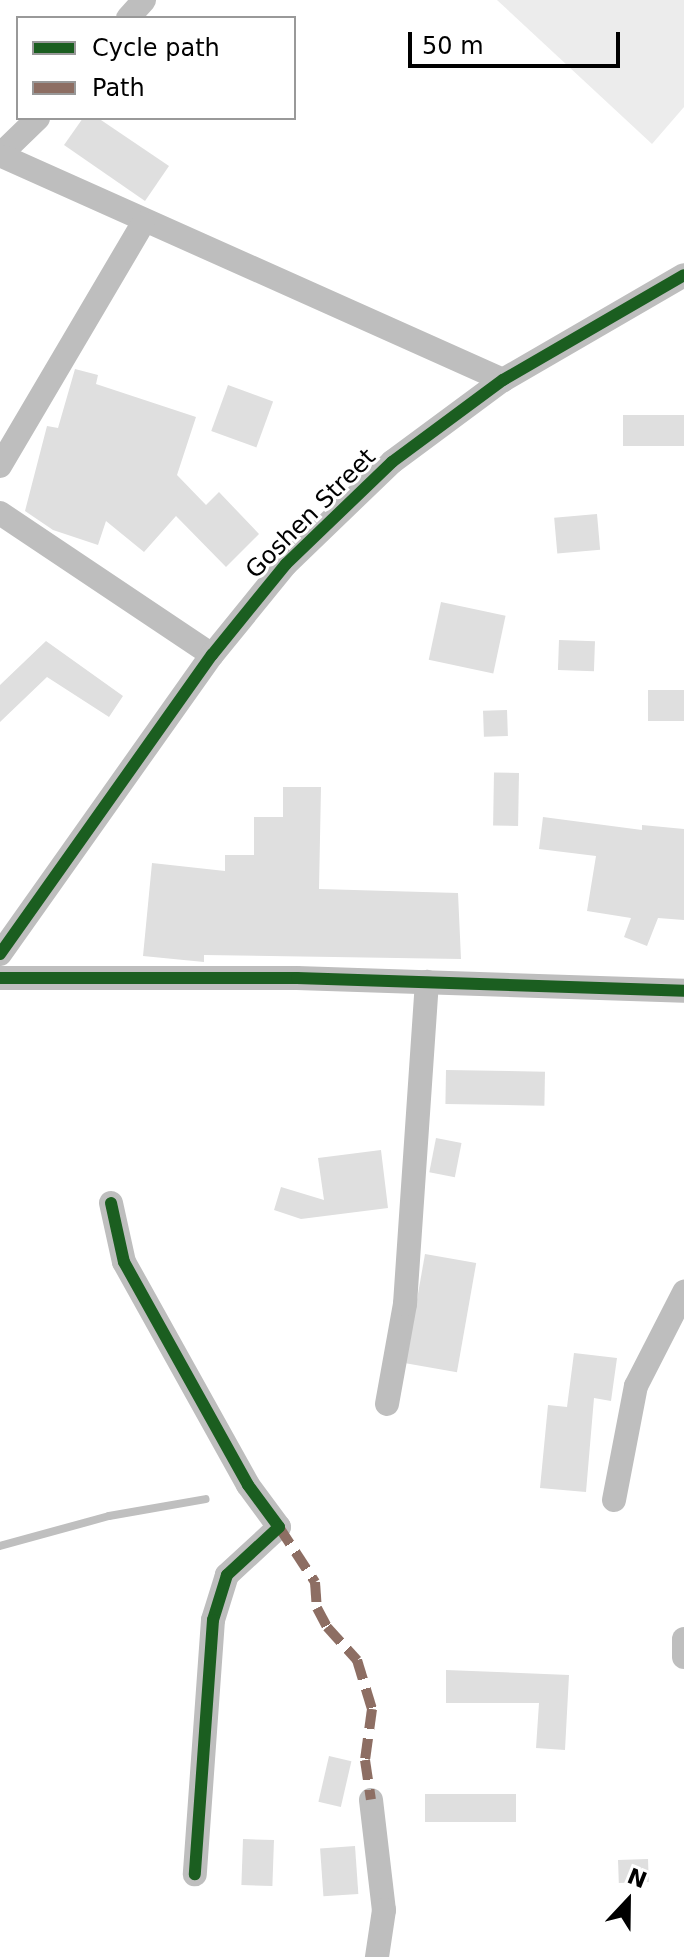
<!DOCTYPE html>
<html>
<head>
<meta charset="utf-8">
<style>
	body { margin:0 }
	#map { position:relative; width:684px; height:1957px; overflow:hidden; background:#fff; font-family:"DejaVu Sans",sans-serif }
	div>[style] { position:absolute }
	.green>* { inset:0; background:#ececec }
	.stream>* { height:8px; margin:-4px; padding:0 4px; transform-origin:4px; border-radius:4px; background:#bfbfbf }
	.building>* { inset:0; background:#dfdfdf; transform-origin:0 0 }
	.street>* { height:24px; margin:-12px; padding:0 12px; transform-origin:12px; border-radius:12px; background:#bebebe }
	.quiet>* { height:10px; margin-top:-5px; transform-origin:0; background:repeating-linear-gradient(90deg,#8d6e63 0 20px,transparent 0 30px) }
	.cycleway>* { height:12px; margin:-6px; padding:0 6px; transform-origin:6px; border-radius:6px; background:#1b5e20 }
	span { translate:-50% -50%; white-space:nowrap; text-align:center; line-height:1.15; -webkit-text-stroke:6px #fff; paint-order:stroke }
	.street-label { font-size:24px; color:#000 }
	.legend { position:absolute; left:16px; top:16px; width:280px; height:104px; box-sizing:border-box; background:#fff; border:2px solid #999; margin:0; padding:10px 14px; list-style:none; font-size:24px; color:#000 }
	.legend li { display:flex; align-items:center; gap:16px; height:40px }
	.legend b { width:40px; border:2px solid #999 }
	.north { position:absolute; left:588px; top:1861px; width:80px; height:80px; -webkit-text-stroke:6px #fff; paint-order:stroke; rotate:22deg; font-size:22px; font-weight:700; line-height:32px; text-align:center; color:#000 }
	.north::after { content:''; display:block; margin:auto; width:28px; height:36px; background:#000; clip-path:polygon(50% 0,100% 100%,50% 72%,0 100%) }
	.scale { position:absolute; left:408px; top:32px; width:212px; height:36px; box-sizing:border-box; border:4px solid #000; border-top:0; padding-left:10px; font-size:24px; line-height:28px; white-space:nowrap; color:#000; -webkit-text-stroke:6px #fff; paint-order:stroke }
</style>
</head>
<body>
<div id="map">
	<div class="green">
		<i style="clip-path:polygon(497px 0,684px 0,684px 107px,652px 144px)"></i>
	</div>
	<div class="stream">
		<i style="left:0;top:1546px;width:113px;rotate:-15.4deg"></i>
		<i style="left:109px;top:1516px;width:98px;rotate:-9.9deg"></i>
	</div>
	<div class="building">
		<i style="clip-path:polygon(83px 118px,98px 118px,169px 166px,145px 201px,64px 145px)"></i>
		<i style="clip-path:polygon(75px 369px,98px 375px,96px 384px,196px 417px,177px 475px,206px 505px,219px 492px,259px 534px,226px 567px,176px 516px,144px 552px,106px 521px,98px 545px,53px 530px,25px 511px,47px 426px,58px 428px)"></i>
		<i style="left:228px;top:385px;width:48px;height:49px;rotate:20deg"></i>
		<i style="left:684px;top:415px;width:31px;height:61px;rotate:90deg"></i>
		<i style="left:597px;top:514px;width:36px;height:43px;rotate:85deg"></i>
		<i style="left:441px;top:602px;width:66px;height:59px;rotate:12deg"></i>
		<i style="left:559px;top:640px;width:36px;height:30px;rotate:2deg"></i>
		<i style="clip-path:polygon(46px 641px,123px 696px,109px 717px,47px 677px,0 722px,0 685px)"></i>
		<i style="left:684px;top:690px;width:31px;height:36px;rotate:90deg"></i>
		<i style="left:507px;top:710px;width:26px;height:24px;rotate:88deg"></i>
		<i style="left:519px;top:773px;width:53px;height:25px;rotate:91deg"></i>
		<i style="clip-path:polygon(283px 787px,321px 787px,319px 889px,458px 893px,461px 959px,204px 955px,204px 962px,143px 956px,152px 863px,225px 871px,225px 855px,254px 855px,254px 817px,283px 817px)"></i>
		<i style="clip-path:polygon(543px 817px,642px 830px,642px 825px,684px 829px,684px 920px,658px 918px,647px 946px,624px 937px,631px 918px,587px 911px,596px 856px,539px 849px)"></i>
		<i style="left:446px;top:1070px;width:99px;height:34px;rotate:1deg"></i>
		<i style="left:436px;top:1138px;width:26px;height:35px;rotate:11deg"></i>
		<i style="clip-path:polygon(381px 1150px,388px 1208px,301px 1219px,274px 1210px,281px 1187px,324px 1200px,318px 1158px)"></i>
		<i style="left:425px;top:1254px;width:52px;height:111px;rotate:10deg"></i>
		<i style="clip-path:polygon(574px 1353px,617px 1358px,611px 1401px,594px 1398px,586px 1492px,540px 1488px,548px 1405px,567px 1407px)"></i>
		<i style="clip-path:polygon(446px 1670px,569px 1675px,565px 1750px,536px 1748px,539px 1703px,446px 1703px)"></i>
		<i style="left:329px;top:1756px;width:23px;height:47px;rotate:13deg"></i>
		<i style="left:425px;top:1794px;width:91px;height:28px"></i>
		<i style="left:243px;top:1839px;width:31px;height:46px;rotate:2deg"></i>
		<i style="left:355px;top:1846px;width:48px;height:35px;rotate:86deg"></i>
		<i style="left:648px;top:1859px;width:23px;height:30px;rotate:88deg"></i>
	</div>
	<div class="street">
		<i style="left:128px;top:18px;width:24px;rotate:-48deg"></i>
		<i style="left:0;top:155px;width:53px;rotate:-44.2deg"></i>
		<i style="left:4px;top:157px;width:547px;rotate:24.08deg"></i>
		<i style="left:0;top:466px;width:282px;rotate:-59.5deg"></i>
		<i style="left:0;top:513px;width:255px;rotate:33.8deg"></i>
		<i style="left:0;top:954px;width:367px;rotate:-54.7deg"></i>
		<i style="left:212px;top:655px;width:117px;rotate:-50.9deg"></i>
		<i style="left:286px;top:564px;width:147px;rotate:-43.9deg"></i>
		<i style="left:392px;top:462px;width:138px;rotate:-36.5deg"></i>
		<i style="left:503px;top:380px;width:209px;rotate:-30.1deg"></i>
		<i style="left:0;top:978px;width:297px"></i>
		<i style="left:297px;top:978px;width:387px;rotate:1.9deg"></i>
		<i style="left:111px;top:1203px;width:60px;rotate:77.6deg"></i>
		<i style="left:124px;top:1262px;width:255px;rotate:60.9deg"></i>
		<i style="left:248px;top:1485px;width:52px;rotate:53.6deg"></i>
		<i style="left:279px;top:1527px;width:71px;rotate:137.3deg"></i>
		<i style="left:227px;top:1575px;width:47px;rotate:107.3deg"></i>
		<i style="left:213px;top:1620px;width:255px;rotate:94.1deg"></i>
		<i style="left:387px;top:1404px;width:102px;rotate:-79.8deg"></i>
		<i style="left:405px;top:1304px;width:323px;rotate:-86.1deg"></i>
		<i style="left:614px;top:1500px;width:116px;rotate:-79.1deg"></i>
		<i style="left:636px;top:1386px;width:106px;rotate:-62.9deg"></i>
		<i style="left:684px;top:1639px;width:18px;rotate:90deg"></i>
		<i style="left:371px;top:1800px;width:111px;rotate:83.3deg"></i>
		<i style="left:384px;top:1910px;width:48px;rotate:98.5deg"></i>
	</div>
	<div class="quiet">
		<i style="left:279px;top:1527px;width:66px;rotate:56.8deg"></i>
		<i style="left:315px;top:1582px;width:26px;rotate:86deg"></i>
		<i style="left:317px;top:1608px;width:21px;rotate:62deg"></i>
		<i style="left:327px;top:1627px;width:45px;rotate:47.7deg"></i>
		<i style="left:357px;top:1660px;width:51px;rotate:73deg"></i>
		<i style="left:372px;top:1709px;width:51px;rotate:97.8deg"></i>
		<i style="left:365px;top:1760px;width:40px;rotate:81.5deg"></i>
	</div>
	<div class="cycleway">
		<i style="left:0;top:954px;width:367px;rotate:-54.7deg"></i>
		<i style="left:212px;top:655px;width:117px;rotate:-50.9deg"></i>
		<i style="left:286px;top:564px;width:147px;rotate:-43.9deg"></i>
		<i style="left:392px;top:462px;width:138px;rotate:-36.5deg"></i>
		<i style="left:503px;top:380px;width:209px;rotate:-30.1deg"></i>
		<i style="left:0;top:978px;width:297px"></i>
		<i style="left:297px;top:978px;width:387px;rotate:1.9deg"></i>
		<i style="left:111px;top:1203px;width:60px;rotate:77.6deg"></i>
		<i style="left:124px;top:1262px;width:255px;rotate:60.9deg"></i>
		<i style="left:248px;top:1485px;width:52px;rotate:53.6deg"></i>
		<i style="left:279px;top:1527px;width:71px;rotate:137.3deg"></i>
		<i style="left:227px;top:1575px;width:47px;rotate:107.3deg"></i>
		<i style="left:213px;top:1620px;width:255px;rotate:94.1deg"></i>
	</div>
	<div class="street-label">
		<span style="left:311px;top:514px;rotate:-45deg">Goshen Street</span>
	</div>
	<ul class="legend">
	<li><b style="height:10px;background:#1b5e20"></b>Cycle path</li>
	<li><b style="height:10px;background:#8d6e63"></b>Path</li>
	</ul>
	<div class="north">N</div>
	<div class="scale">50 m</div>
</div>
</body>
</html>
